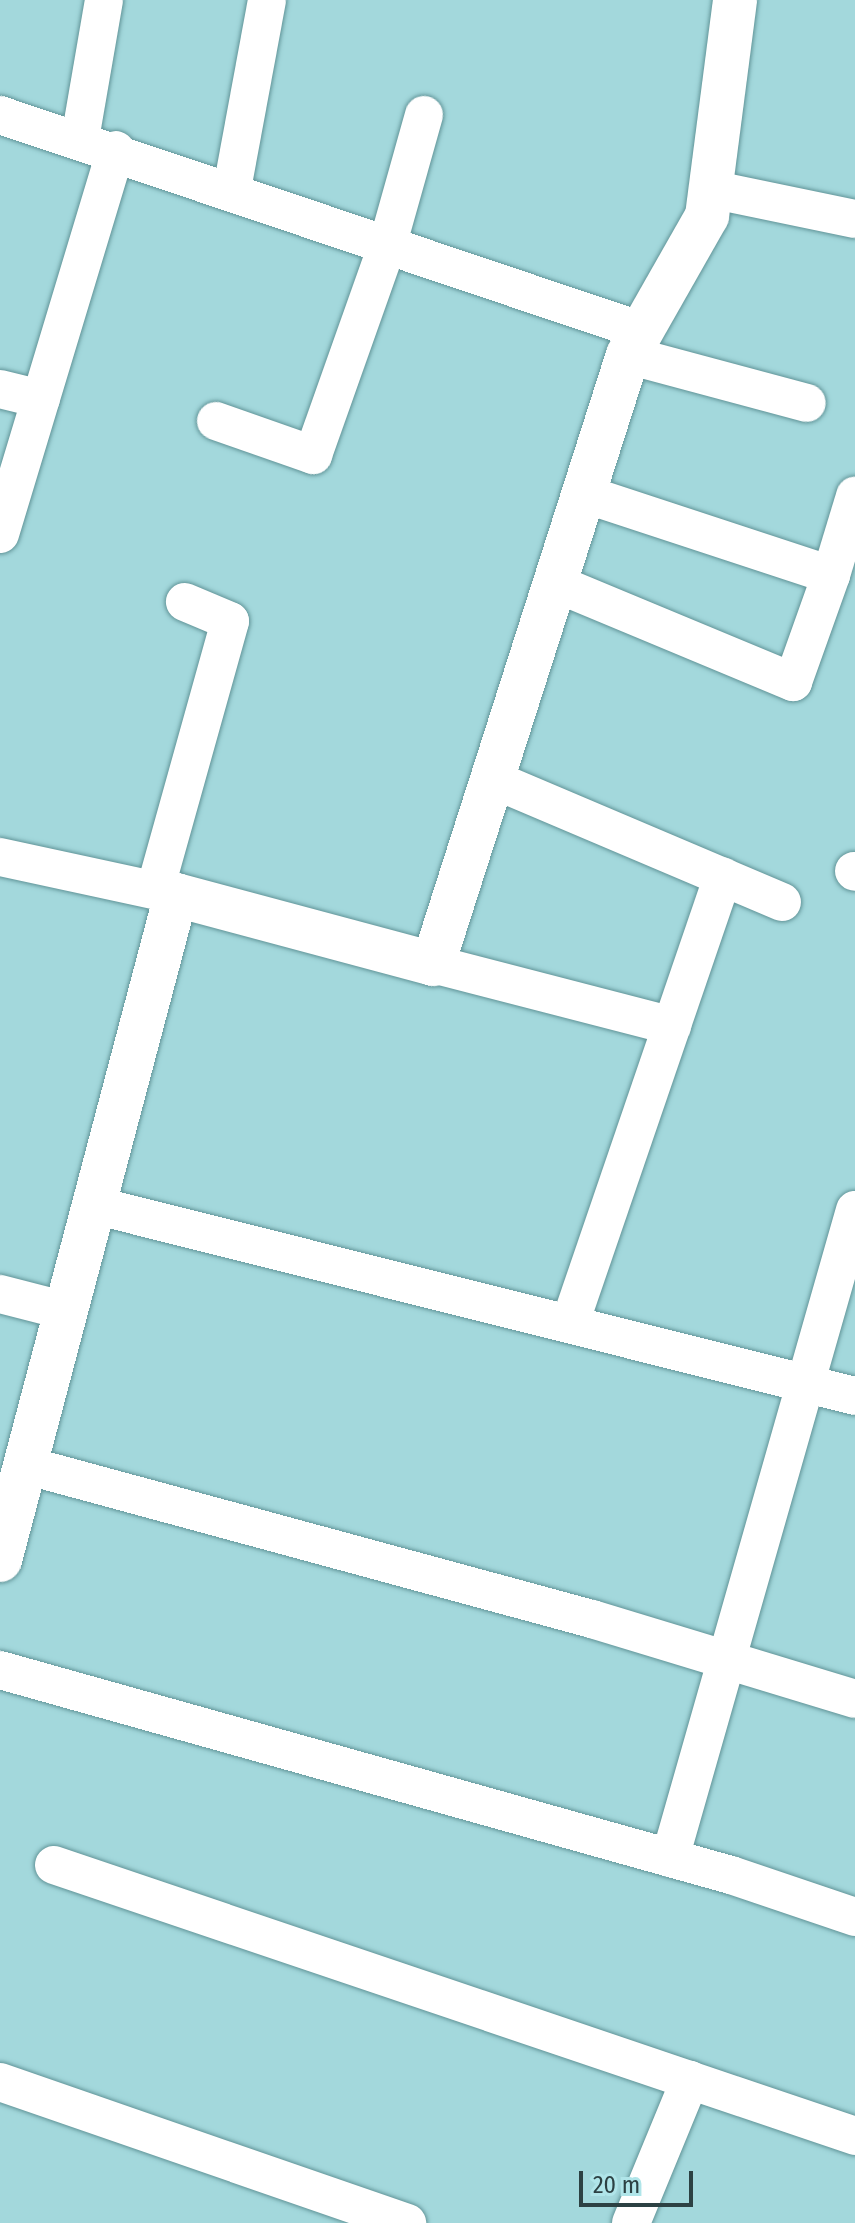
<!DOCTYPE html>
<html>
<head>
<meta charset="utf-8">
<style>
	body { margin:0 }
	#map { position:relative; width:855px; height:2223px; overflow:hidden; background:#a3d8dc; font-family:"Fira Sans Condensed",sans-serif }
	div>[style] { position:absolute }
	.roads { filter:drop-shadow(0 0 2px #619498) drop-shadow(0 0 2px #619498) }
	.street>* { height:38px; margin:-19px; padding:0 19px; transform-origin:19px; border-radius:19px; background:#fff }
	.secondary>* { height:44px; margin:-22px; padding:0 22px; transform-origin:22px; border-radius:22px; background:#fff }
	span { translate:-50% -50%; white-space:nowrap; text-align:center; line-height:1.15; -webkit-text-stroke:8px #b0e5e9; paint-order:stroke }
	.scale { position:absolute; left:579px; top:2171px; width:114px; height:36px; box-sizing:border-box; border:4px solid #2c4143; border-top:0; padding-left:10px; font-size:24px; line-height:28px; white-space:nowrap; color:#2c4143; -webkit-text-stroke:6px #b0e5e9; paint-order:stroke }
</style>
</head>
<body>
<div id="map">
	<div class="roads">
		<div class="street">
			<i style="left:0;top:115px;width:677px;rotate:18.6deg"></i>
			<i style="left:80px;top:139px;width:141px;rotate:-80.2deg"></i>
			<i style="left:232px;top:189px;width:192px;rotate:-79.5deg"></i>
			<i style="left:710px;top:189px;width:148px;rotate:11.7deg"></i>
			<i style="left:628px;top:355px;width:185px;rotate:15deg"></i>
			<i style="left:0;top:389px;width:42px;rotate:13.7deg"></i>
			<i style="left:216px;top:421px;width:103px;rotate:19.3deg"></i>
			<i style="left:313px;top:455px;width:225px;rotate:-70.5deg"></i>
			<i style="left:388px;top:243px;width:133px;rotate:-74.3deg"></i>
			<i style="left:0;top:534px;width:401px;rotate:-73.2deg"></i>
			<i style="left:831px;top:575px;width:83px;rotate:-73.1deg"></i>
			<i style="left:555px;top:583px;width:258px;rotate:22.6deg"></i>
			<i style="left:793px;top:682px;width:114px;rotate:-70.4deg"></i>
			<i style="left:831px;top:575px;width:260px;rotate:-161.8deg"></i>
			<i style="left:492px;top:779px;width:315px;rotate:23deg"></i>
			<i style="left:0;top:857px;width:180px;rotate:12.2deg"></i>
			<i style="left:854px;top:871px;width:1px;rotate:45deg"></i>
			<i style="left:155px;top:890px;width:279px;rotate:-74.4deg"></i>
			<i style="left:230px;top:621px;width:49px;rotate:-157.1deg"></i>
			<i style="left:433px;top:964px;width:247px;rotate:14.5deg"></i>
			<i style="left:94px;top:1205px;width:785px;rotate:14.09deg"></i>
			<i style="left:0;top:1294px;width:68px;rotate:14.4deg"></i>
			<i style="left:570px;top:1323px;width:472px;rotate:-71.1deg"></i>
			<i style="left:25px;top:1465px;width:588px;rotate:15.2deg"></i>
			<i style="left:592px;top:1619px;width:275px;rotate:16.9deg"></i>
			<i style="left:0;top:1670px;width:759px;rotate:15.67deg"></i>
			<i style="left:731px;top:1875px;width:131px;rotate:18.7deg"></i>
			<i style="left:670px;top:1858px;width:674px;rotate:-74.07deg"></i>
			<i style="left:54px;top:1865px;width:846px;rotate:18.69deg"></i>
			<i style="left:0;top:2082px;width:431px;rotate:19.1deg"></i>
			<i style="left:631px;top:2223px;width:155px;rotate:-67.6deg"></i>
		</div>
		<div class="secondary">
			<i style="left:0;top:1560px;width:688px;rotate:-75.18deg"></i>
			<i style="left:176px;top:895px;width:266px;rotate:15deg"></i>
			<i style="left:433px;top:964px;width:639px;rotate:-72.25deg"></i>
			<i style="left:628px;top:355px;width:160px;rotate:-60.4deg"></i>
			<i style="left:707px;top:216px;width:218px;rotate:-82.6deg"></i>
		</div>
	</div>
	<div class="scale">20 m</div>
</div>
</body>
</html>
